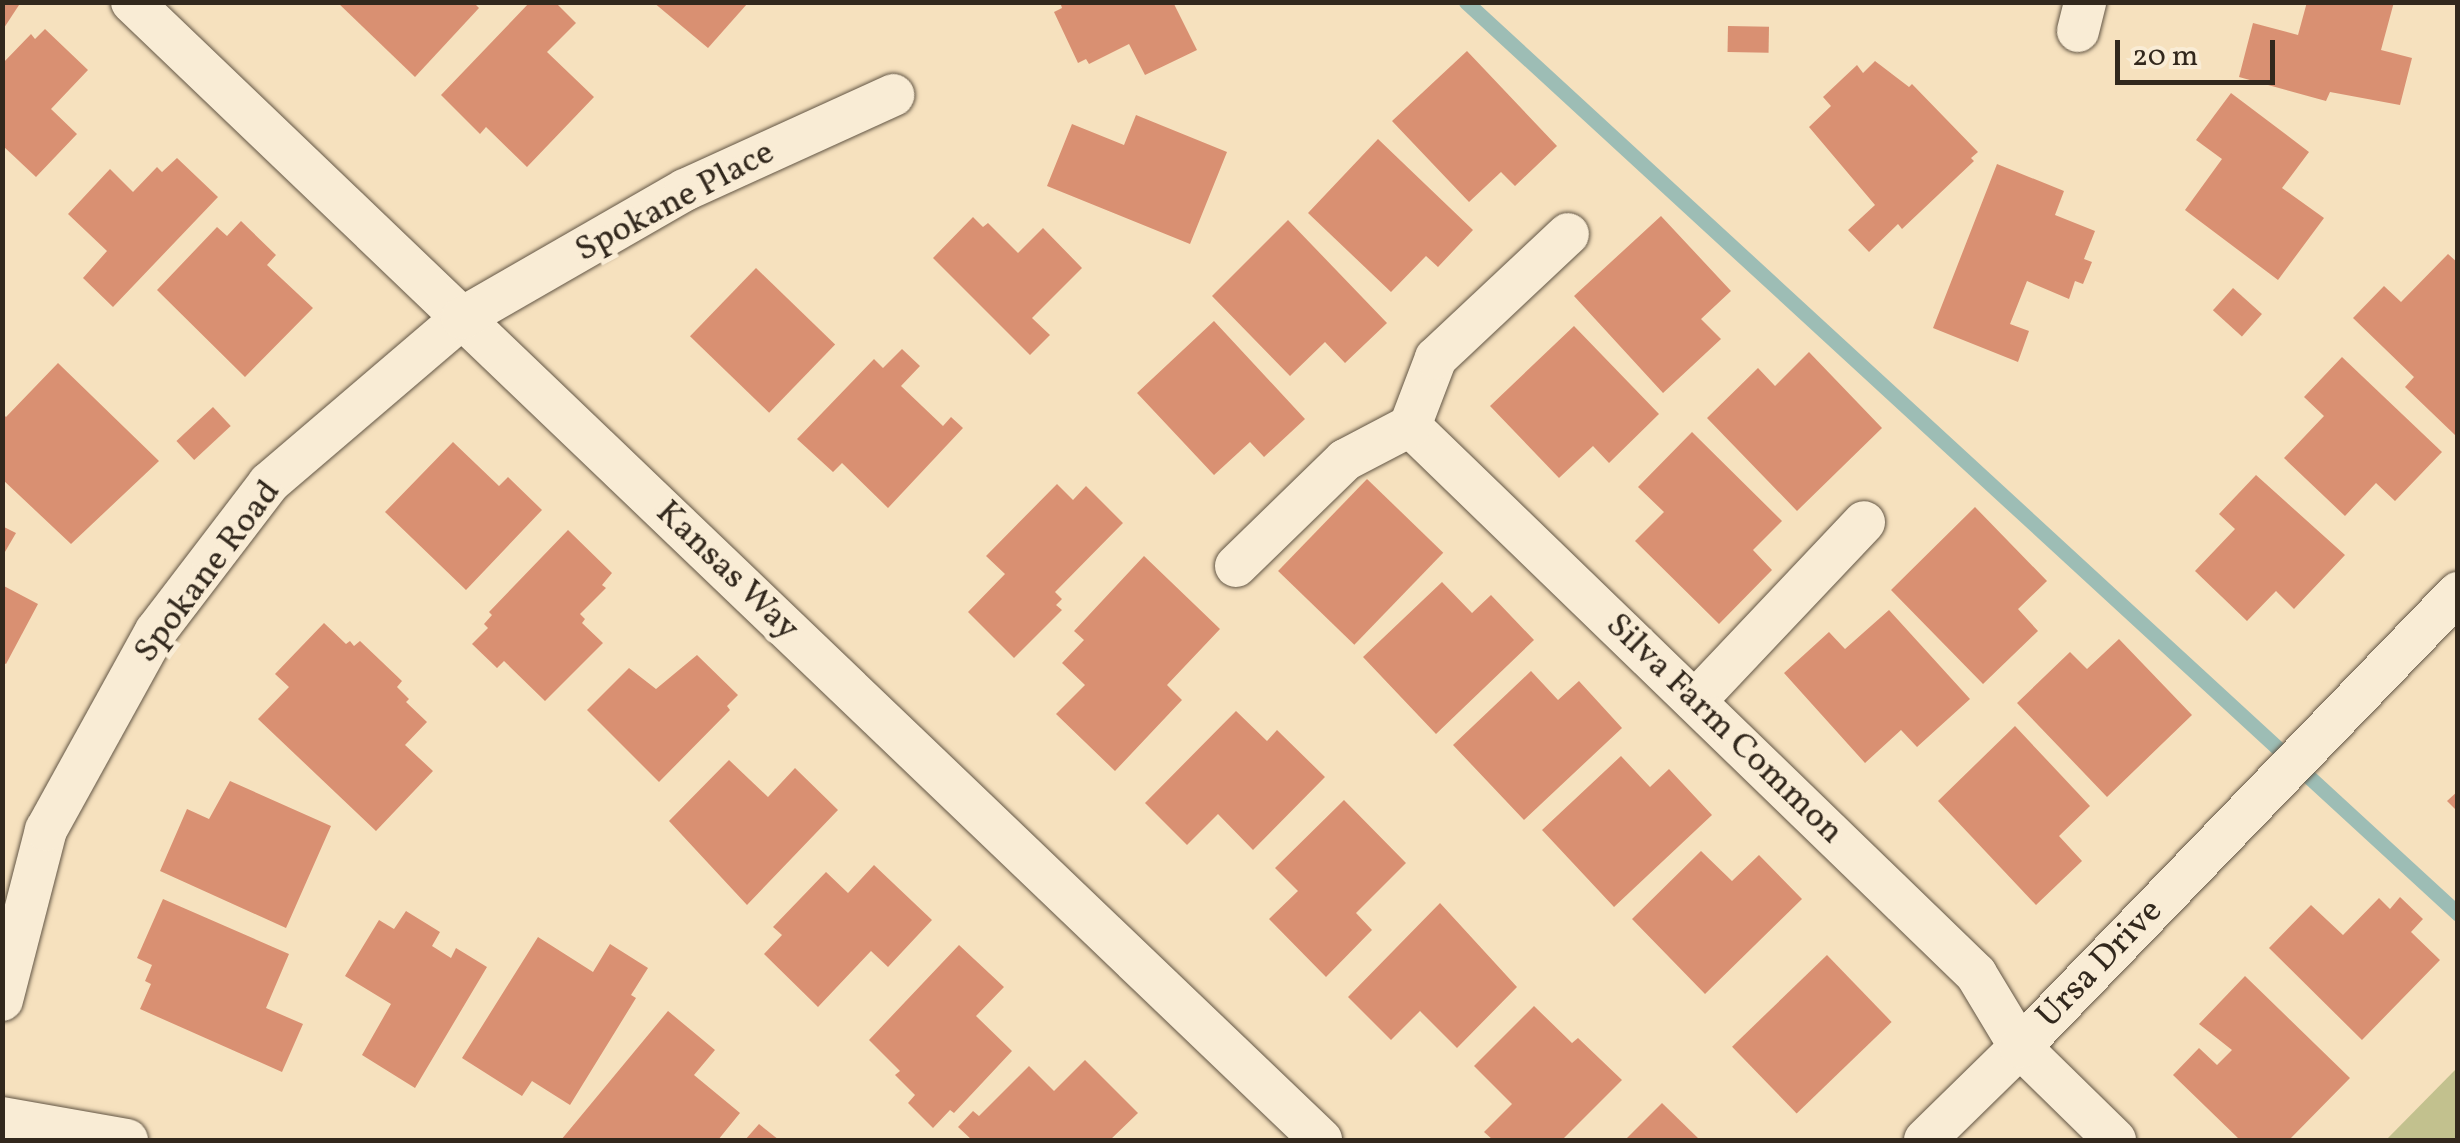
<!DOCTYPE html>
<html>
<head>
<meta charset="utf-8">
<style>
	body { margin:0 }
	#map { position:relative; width:2460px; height:1143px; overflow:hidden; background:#f6e1be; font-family:Vollkorn,serif }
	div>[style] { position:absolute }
	.green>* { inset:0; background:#c2c18e }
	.stream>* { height:15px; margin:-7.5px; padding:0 7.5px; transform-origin:7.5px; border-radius:7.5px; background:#9dbdb5 }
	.building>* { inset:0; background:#d99072; transform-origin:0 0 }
	.roads { filter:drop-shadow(0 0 2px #635645) drop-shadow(0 0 2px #635645) }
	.street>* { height:42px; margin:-21px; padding:0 21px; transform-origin:21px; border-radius:21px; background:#f9ecd5 }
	span { translate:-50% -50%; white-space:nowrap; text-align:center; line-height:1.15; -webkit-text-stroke:10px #f9ecd5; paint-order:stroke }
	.street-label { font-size:35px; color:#32281d }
	.frame { position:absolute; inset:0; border:5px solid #32281d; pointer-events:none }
	.scale { position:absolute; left:2115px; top:40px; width:160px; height:45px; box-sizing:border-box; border:5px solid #32281d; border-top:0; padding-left:12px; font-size:30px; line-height:35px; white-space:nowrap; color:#32281d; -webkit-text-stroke:8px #f9ecd5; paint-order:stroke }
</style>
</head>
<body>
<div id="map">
	<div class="green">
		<i style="clip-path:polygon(2457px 1068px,2457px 1140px,2386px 1140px)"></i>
	</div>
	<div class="stream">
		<i style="left:1466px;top:2px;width:1348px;rotate:42.59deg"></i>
	</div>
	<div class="building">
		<i style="clip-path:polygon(2px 2px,19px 5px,2px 31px)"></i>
		<i style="clip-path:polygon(337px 2px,473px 2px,479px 8px,415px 77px)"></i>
		<i style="clip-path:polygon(530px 2px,555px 2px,576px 23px,547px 52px,594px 97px,527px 167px,486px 127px,480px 134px,441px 95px)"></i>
		<i style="clip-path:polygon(653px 2px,745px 2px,747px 4px,708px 48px)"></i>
		<i style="clip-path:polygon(1060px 2px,1173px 2px,1197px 50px,1145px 75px,1129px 44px,1089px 64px,1086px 59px,1078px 63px,1054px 12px,1062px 8px)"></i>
		<i style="clip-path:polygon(2307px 2px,2394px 2px,2381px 50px,2412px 58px,2400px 105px,2330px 92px,2326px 101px,2239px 77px,2253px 23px,2298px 35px)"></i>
		<i style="left:1728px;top:26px;width:41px;height:26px;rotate:1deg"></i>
		<i style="clip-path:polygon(45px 29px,88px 70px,51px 109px,77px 134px,36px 177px,2px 145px,2px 64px,31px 34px,35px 39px)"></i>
		<i style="clip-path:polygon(1467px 51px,1557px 146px,1515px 186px,1501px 172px,1469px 202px,1392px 121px)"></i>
		<i style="clip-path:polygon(1875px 61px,1909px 87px,1912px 84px,1978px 152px,1971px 158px,1974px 161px,1902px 229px,1898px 224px,1869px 252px,1848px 230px,1875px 205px,1809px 127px,1831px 106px,1823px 97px,1857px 65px,1863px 73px)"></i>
		<i style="clip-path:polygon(2231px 93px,2309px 152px,2282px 188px,2324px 218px,2278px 280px,2185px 210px,2222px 159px,2196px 140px)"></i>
		<i style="clip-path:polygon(1136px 115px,1227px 152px,1190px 244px,1047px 186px,1072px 124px,1124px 145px)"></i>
		<i style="clip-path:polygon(1378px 139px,1473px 230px,1438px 267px,1426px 256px,1391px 292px,1308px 213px)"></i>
		<i style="clip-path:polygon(177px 158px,218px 197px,113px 307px,83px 278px,107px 251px,68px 214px,110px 169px,133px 192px,157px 167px,162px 172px)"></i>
		<i style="clip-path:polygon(1997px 164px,2064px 191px,2055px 215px,2095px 231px,2084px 259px,2092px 262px,2083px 284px,2075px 281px,2069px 299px,2027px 281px,2010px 324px,2029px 331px,2018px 362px,1933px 328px)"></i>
		<i style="clip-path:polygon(1661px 216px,1731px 291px,1701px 319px,1721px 339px,1663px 393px,1574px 296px)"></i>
		<i style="clip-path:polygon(973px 217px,983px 227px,988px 223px,1018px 253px,1043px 228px,1082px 268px,1032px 318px,1050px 335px,1030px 355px,933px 258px)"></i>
		<i style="clip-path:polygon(1288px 220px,1387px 323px,1345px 363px,1325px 342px,1290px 376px,1212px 296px)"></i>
		<i style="clip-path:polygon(241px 221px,276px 255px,267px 265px,313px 308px,245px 377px,157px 290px,217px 227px,227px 236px)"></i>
		<i style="clip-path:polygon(2448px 254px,2458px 263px,2455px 435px,2405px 387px,2414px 377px,2353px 318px,2384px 286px,2401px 302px)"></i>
		<i style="left:756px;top:268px;width:110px;height:95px;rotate:44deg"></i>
		<i style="left:2233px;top:288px;width:39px;height:30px;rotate:42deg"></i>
		<i style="clip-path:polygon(1214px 321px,1305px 419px,1264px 457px,1250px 442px,1214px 475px,1137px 393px)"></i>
		<i style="clip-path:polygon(1574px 326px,1659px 414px,1609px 463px,1593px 446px,1559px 478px,1490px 406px)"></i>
		<i style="clip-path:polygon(902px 349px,920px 366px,901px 386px,943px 426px,951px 417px,963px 428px,888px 508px,842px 463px,833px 472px,797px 439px,874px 359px,883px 368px)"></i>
		<i style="clip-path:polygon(1809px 352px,1882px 428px,1797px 511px,1707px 418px,1758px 368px,1775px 386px)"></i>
		<i style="clip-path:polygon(2342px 357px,2442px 452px,2395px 501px,2376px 483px,2345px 516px,2284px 458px,2324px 416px,2304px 397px)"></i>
		<i style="clip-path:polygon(58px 363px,159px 461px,71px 544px,2px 479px,2px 413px,6px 417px)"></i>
		<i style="left:213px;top:407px;width:26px;height:50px;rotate:47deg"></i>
		<i style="clip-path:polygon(1692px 432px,1782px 521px,1753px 550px,1772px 570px,1719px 624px,1635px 541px,1664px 512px,1638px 487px)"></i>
		<i style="clip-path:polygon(453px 442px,499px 486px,508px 477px,542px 510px,466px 590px,385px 512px)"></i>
		<i style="clip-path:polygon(2256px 475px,2345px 555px,2294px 609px,2276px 591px,2247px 621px,2195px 571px,2235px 529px,2219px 514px)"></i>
		<i style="left:1367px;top:479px;width:106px;height:128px;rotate:44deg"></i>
		<i style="clip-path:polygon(1057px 484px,1073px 500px,1086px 486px,1123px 523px,1055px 592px,1062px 599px,1056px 605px,1062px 610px,1014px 658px,968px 612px,1005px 574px,986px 556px)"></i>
		<i style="clip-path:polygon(1975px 507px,2047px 581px,2018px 609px,2038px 631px,1983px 684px,1891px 590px)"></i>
		<i style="clip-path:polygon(2px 526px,16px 533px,2px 557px)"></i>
		<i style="clip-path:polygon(568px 530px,612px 573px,602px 585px,606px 588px,580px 614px,585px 619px,582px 623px,603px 643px,545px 701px,504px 661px,497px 668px,472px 644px,488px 628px,484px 624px,492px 615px,489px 612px)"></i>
		<i style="clip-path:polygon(1144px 556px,1220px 629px,1167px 685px,1182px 700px,1115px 771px,1056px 714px,1085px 685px,1062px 663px,1084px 640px,1074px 631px)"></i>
		<i style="clip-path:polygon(1442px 582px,1472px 613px,1491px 595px,1534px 640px,1436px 734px,1363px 657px)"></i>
		<i style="clip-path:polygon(2px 585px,38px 604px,6px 664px,2px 662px)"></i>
		<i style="clip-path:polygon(1889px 610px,1970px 699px,1917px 747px,1901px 730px,1865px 763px,1784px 673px,1829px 632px,1845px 649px)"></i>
		<i style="clip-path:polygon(324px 623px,346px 644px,350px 641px,354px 646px,360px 641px,402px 681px,397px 687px,409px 699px,406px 702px,427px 722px,405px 745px,433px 771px,376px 831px,258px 719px,289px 687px,275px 674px)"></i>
		<i style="clip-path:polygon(2119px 639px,2192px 715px,2107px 797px,2017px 703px,2070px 652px,2087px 669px)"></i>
		<i style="clip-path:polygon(697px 655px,738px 695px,727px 706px,730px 710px,659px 782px,587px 710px,629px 668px,656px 689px)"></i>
		<i style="clip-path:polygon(1531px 671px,1558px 700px,1579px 681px,1622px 728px,1524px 820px,1453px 745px)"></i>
		<i style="clip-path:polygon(1236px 711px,1267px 741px,1277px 730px,1325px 777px,1253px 850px,1218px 814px,1187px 845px,1145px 803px)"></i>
		<i style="clip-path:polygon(2015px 726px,2090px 806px,2059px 836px,2082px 861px,2036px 905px,1938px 801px)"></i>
		<i style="clip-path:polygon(1621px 756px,1650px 787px,1669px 769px,1712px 815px,1614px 907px,1542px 830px)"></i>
		<i style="clip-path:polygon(729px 760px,768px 797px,795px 768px,838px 810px,747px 905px,669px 821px)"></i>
		<i style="clip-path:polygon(230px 781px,331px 826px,286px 928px,160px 871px,187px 809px,209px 819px)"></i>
		<i style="clip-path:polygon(2458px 791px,2458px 812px,2447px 801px)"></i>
		<i style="clip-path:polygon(1344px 800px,1406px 863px,1356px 913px,1372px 930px,1326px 977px,1269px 919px,1298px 891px,1275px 868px)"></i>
		<i style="clip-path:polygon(1701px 851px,1732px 881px,1759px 855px,1802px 899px,1705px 994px,1632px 919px)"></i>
		<i style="clip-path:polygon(874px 865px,932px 920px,888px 967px,871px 951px,818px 1007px,764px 954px,782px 935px,773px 927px,826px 872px,848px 893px)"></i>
		<i style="clip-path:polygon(2400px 897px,2423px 919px,2411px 932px,2440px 960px,2362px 1040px,2269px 948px,2311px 905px,2343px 935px,2379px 898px,2390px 909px)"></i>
		<i style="clip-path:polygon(163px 899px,289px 954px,266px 1008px,303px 1024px,282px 1072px,140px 1009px,151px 984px,145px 981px,152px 965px,137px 958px)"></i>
		<i style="clip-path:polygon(1440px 903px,1517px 987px,1457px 1048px,1420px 1011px,1391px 1040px,1348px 997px)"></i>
		<i style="clip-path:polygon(406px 911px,440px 932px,432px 946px,451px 958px,456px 948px,487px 967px,415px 1088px,362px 1055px,391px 1004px,345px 976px,379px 920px,394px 929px)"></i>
		<i style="clip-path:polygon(538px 937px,593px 972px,610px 944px,648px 968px,631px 995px,636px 998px,570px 1105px,532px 1081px,522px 1096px,462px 1058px)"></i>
		<i style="clip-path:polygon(959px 945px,1004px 987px,976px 1016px,1012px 1051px,954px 1113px,950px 1110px,933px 1128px,908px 1103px,915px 1095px,895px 1075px,900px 1071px,869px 1040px)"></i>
		<i style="left:1827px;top:955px;width:93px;height:132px;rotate:46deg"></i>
		<i style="clip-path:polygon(2245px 976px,2350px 1078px,2289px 1140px,2240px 1140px,2173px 1075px,2199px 1048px,2217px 1065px,2232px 1050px,2199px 1024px)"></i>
		<i style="clip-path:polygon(1534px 1006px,1572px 1043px,1578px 1038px,1622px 1080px,1562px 1140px,1493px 1140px,1484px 1132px,1512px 1104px,1474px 1066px)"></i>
		<i style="clip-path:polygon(668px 1011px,715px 1050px,694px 1075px,740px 1113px,718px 1140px,561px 1140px)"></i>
		<i style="clip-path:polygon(1085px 1060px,1138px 1113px,1110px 1140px,972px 1140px,958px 1127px,973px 1111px,979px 1116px,1029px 1066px,1054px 1091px)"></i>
		<i style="clip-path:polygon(1662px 1103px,1700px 1140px,1625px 1140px)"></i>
		<i style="clip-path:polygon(759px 1124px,779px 1140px,745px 1140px)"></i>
	</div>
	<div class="roads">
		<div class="street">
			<i style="left:132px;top:2px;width:1646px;rotate:43.74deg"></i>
			<i style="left:2078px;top:31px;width:30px;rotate:-76deg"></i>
			<i style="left:1410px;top:426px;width:788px;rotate:44.07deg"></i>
			<i style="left:1976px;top:974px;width:85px;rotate:58.9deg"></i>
			<i style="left:2020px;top:1047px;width:133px;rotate:44.4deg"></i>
			<i style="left:1236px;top:566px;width:152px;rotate:-44.2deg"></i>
			<i style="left:1345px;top:460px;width:73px;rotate:-27.6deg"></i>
			<i style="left:1410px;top:426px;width:73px;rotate:-69.1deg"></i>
			<i style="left:1436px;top:358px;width:181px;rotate:-43.2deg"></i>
			<i style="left:1695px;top:701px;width:246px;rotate:-46.6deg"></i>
			<i style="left:2px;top:1000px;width:176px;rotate:-75.5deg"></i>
			<i style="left:46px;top:830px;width:227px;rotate:-61.1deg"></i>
			<i style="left:156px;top:631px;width:186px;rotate:-52.6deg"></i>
			<i style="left:269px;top:483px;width:254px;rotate:-40.5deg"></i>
			<i style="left:462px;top:318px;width:257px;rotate:-29.9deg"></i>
			<i style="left:685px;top:190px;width:229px;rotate:-24.5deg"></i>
			<i style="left:2px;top:1118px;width:127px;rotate:10deg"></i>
			<i style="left:1925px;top:1140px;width:133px;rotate:-44.4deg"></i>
			<i style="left:2020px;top:1047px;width:631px;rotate:-46.03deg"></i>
		</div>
	</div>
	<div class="street-label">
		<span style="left:675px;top:202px;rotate:-28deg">Spokane Place</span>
		<span style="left:727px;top:571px;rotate:44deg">Kansas Way</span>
		<span style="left:208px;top:572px;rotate:-53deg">Spokane Road</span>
		<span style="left:1724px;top:729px;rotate:44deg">Silva Farm Common</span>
		<span style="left:2100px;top:964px;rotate:-46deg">Ursa Drive</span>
	</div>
	<div class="frame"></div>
	<div class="scale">20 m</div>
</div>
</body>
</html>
